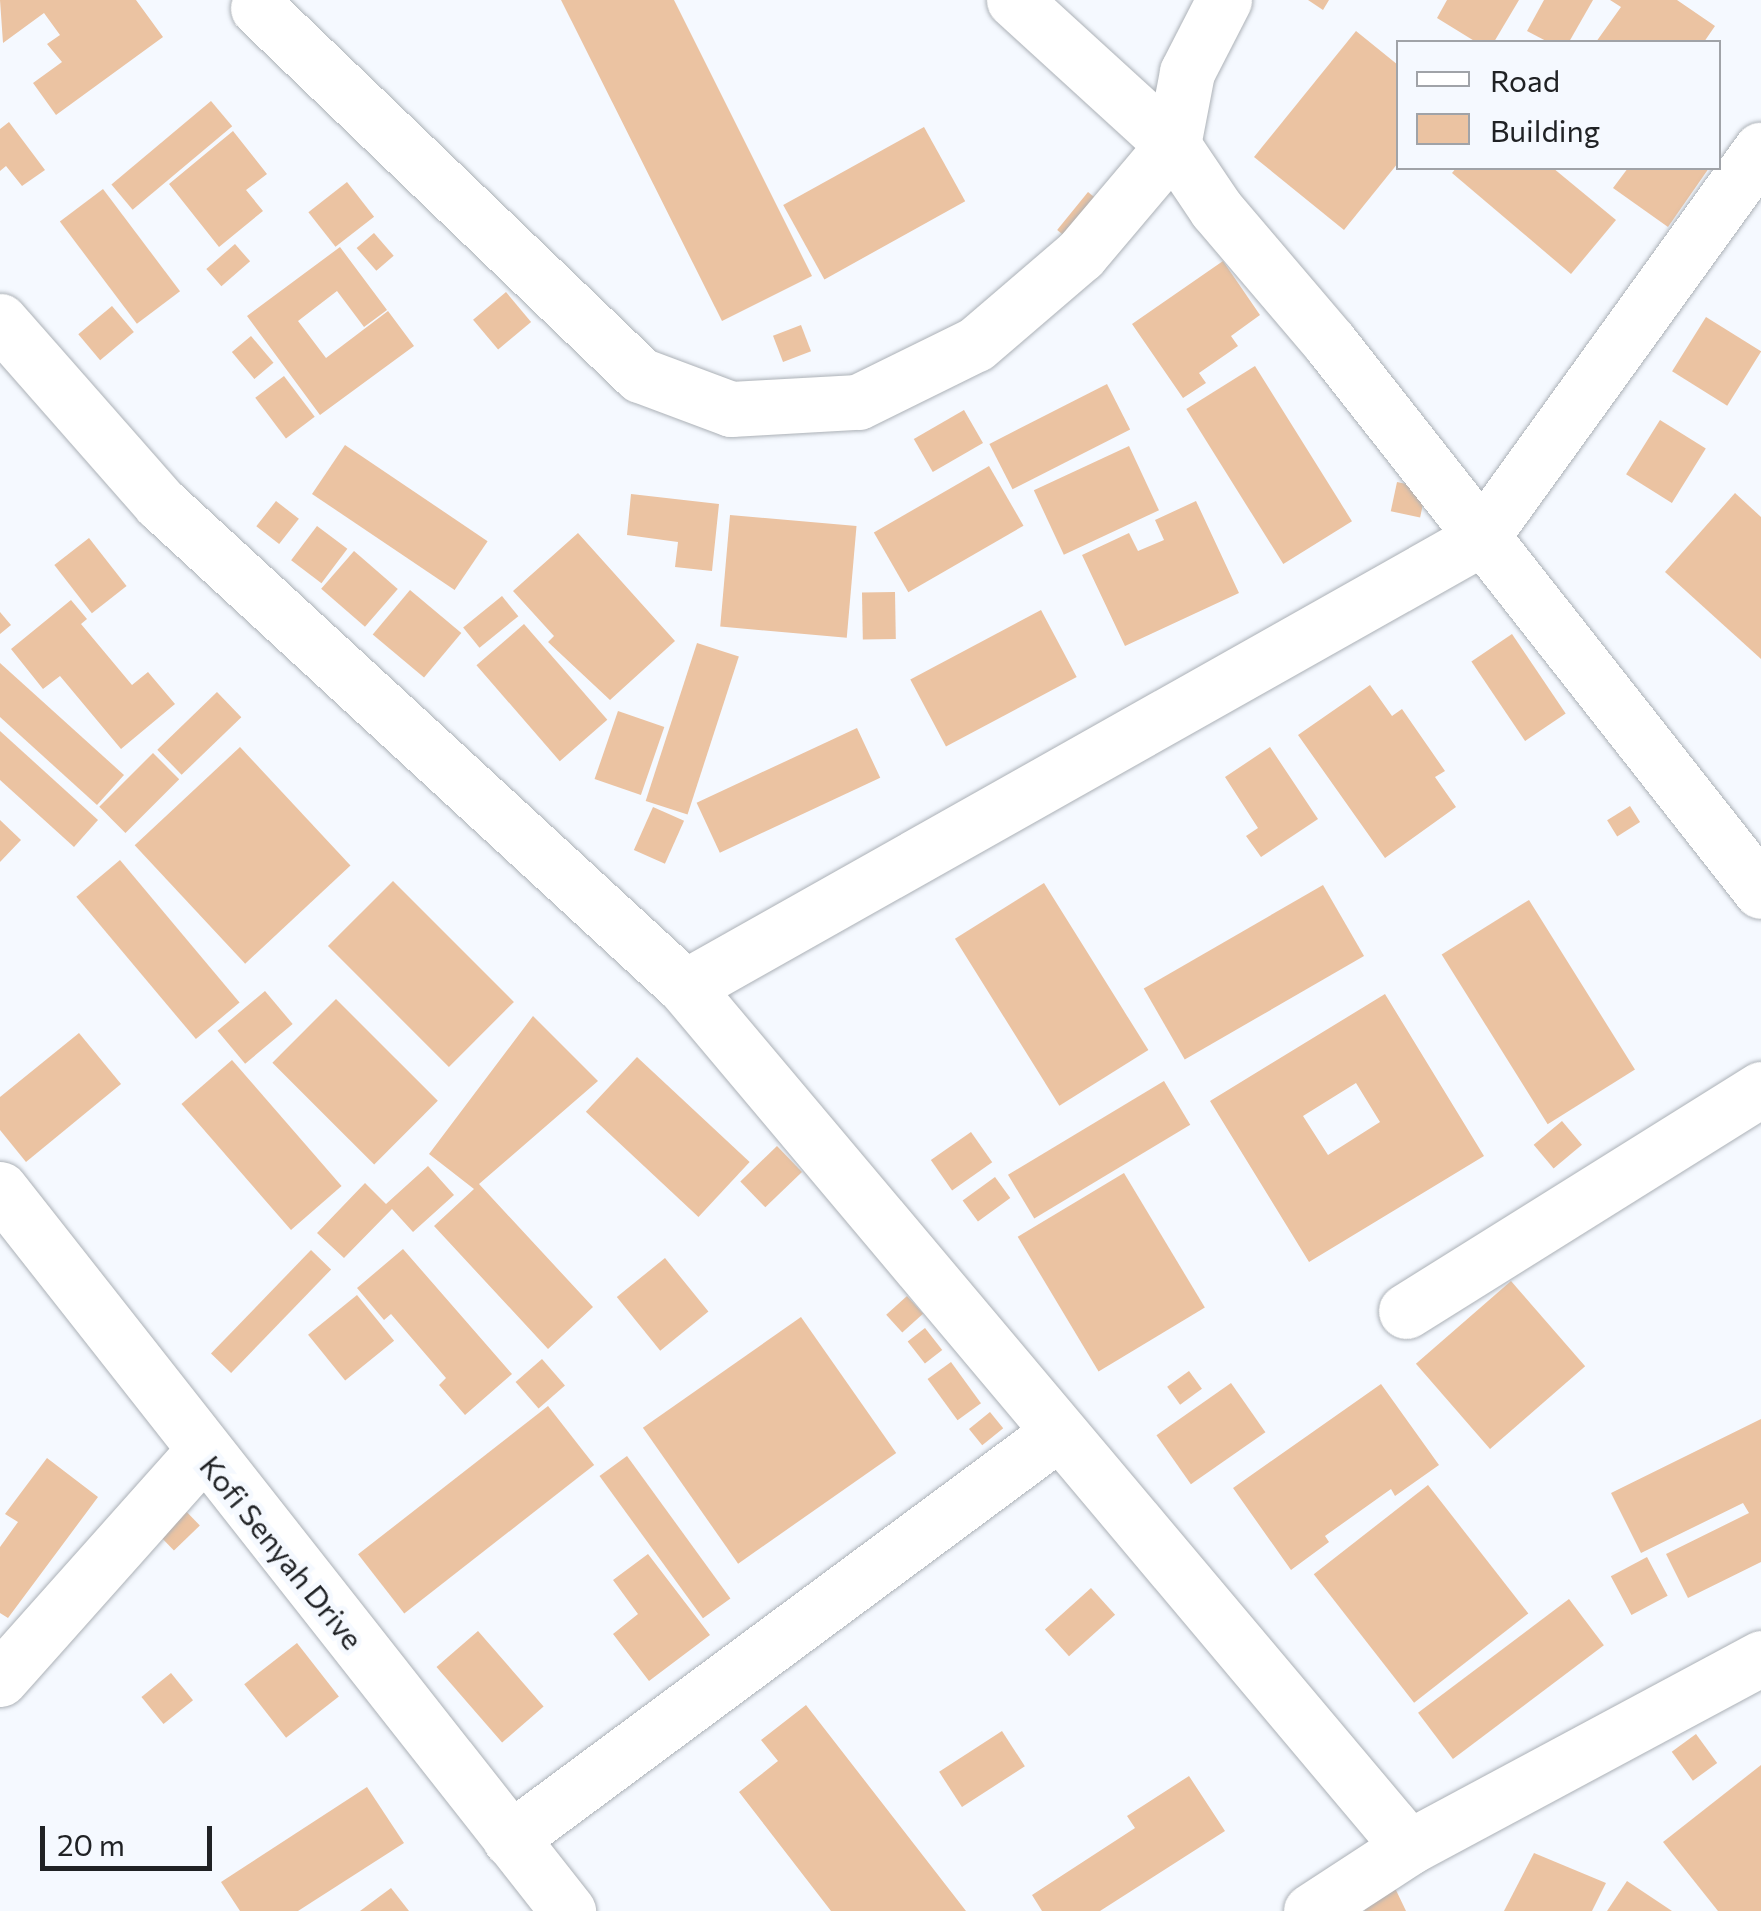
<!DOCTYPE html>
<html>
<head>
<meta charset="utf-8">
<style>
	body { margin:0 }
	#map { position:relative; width:1761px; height:1911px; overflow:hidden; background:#f5f9ff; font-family:Commissioner,sans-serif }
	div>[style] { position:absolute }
	.building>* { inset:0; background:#ebc3a2; transform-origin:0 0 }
	.roads { filter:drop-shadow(0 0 2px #acb1b7) drop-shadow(0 0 2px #acb1b7) }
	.minor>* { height:55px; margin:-27.5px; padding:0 27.5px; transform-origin:27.5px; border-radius:27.5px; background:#fff }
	span { translate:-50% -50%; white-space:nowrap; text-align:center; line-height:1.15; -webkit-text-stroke:10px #f5f9ff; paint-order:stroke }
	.street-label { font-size:30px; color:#202225 }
	.legend { position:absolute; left:1396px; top:40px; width:325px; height:130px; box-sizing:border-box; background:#f5f9ff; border:2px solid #a0a3a8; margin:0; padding:12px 18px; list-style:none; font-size:30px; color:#202225 }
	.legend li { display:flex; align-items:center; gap:20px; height:50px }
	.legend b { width:50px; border:2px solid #a0a3a8 }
	.scale { position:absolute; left:40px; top:1826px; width:172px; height:45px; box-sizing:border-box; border:5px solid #202225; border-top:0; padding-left:12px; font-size:30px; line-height:35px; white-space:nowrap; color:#202225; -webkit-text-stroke:8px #f5f9ff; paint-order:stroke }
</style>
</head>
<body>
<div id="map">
	<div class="building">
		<i style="clip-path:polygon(0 0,136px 0,163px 37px,56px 115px,33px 83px,62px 62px,47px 44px,60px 35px,44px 13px,3px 43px)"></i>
		<i style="clip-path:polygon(561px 0,674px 0,812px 276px,722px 321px)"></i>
		<i style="clip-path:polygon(1308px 0,1329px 0,1323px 10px)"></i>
		<i style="clip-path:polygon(1447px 0,1519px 0,1494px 42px,1476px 42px,1437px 18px)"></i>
		<i style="clip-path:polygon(1544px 0,1593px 0,1569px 42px,1548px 42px,1527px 31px)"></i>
		<i style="clip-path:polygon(1610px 0,1677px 0,1715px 26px,1704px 42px,1596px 42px,1621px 7px)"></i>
		<i style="clip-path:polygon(1356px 31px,1398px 65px,1398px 163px,1344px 230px,1254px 157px)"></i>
		<i style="left:211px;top:101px;width:33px;height:130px;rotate:50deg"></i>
		<i style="clip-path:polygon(9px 122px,45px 170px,22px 186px,6px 166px,0 171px,0 129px)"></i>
		<i style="left:924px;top:127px;width:85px;height:161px;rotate:61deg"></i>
		<i style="clip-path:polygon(233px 131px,267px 174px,246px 190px,263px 211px,219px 247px,169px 184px)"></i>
		<i style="clip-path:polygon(1456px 168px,1553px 168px,1616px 220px,1571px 274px,1452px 173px)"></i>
		<i style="clip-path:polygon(1628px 168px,1709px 168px,1668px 227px,1613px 188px)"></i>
		<i style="left:347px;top:182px;width:44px;height:49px;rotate:52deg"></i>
		<i style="left:103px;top:189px;width:128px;height:54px;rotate:53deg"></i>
		<i style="left:1088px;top:192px;width:27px;height:49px;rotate:39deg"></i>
		<i style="left:374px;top:233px;width:30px;height:23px;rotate:49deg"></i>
		<i style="left:235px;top:244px;width:23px;height:38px;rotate:49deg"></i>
		<i style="clip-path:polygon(340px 247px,387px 310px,364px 327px,337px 291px,298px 321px,326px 358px,388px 311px,414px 346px,320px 415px,247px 316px)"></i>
		<i style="clip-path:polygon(1223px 261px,1260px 315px,1231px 336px,1238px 346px,1199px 373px,1206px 383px,1183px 398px,1132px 324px)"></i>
		<i style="left:506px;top:292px;width:39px;height:43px;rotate:50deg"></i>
		<i style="left:112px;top:306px;width:34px;height:44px;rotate:50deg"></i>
		<i style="left:1706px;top:317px;width:65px;height:64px;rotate:32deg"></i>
		<i style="left:801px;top:325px;width:28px;height:30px;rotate:69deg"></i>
		<i style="left:251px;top:336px;width:35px;height:25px;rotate:50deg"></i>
		<i style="left:1255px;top:366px;width:183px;height:81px;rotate:58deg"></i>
		<i style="left:284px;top:376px;width:51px;height:36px;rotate:53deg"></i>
		<i style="left:1107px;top:384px;width:51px;height:132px;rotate:63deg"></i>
		<i style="left:964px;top:410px;width:38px;height:58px;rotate:60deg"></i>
		<i style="left:1660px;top:420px;width:54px;height:64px;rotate:32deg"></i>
		<i style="left:345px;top:445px;width:172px;height:59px;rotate:34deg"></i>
		<i style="left:1129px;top:446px;width:71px;height:105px;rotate:65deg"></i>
		<i style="left:989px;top:466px;width:69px;height:133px;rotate:60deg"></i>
		<i style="left:1397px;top:482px;width:30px;height:30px;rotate:12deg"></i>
		<i style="clip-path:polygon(1735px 493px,1761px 517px,1761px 659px,1665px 572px)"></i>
		<i style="clip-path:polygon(631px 494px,719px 504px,712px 571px,675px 567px,678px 542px,627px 535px)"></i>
		<i style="left:276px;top:501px;width:29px;height:32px;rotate:38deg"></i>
		<i style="clip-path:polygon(1196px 501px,1239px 593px,1125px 646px,1082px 555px,1129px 533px,1138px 551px,1164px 540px,1155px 520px)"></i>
		<i style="left:730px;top:515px;width:127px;height:112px;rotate:5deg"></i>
		<i style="left:317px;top:526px;width:38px;height:43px;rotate:37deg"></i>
		<i style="clip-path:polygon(578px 533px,675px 641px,610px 700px,548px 642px,554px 636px,513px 591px)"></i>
		<i style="left:89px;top:538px;width:61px;height:44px;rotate:52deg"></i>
		<i style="left:354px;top:551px;width:58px;height:50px;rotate:41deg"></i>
		<i style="left:410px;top:590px;width:67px;height:58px;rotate:40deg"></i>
		<i style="left:895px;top:592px;width:47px;height:33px;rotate:89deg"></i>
		<i style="left:502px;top:596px;width:26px;height:50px;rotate:51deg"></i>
		<i style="clip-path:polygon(71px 600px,87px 619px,81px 624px,132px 685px,148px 672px,175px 704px,121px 749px,60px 676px,43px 689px,11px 649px)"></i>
		<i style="left:1041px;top:610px;width:76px;height:148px;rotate:62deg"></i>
		<i style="clip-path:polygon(0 612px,11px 625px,0 634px)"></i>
		<i style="left:524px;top:624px;width:127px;height:63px;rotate:49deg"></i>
		<i style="left:1512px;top:634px;width:96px;height:49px;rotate:56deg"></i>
		<i style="left:697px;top:643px;width:44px;height:166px;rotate:18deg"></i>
		<i style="clip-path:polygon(0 663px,124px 775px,97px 805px,0 717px)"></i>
		<i style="clip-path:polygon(1370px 685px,1392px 716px,1402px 709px,1445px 771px,1435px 777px,1456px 807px,1385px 858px,1298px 735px)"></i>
		<i style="left:217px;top:692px;width:35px;height:83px;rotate:46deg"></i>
		<i style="left:618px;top:711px;width:49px;height:72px;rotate:19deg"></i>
		<i style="left:857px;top:728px;width:55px;height:177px;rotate:65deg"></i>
		<i style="clip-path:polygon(0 731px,98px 820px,74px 847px,0 780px)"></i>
		<i style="left:240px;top:747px;width:162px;height:144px;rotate:47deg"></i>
		<i style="clip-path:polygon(1270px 747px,1318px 819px,1261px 857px,1246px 836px,1258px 828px,1225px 777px)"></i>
		<i style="left:153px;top:753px;width:37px;height:76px;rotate:45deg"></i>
		<i style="left:1630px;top:806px;width:19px;height:27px;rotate:58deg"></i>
		<i style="left:653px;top:807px;width:34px;height:47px;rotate:24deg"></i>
		<i style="clip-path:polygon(0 820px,21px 840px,0 862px)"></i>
		<i style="left:120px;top:860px;width:186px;height:57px;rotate:50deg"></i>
		<i style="left:393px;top:881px;width:171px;height:92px;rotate:45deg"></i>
		<i style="left:1044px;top:883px;width:197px;height:105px;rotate:58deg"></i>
		<i style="left:1323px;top:885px;width:82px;height:207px;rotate:60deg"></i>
		<i style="left:1529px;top:900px;width:200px;height:103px;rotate:58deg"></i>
		<i style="left:265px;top:991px;width:43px;height:62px;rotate:50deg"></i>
		<i style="clip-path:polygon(evenodd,1385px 994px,1484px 1156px,1309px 1262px,1210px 1101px,1385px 994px,1356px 1083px,1380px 1122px,1328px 1155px,1303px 1116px,1356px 1083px)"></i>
		<i style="left:336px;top:999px;width:144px;height:90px;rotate:45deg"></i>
		<i style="clip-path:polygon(533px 1016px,598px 1081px,479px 1184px,593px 1307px,548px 1349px,434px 1226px,474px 1189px,429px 1154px)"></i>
		<i style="clip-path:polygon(79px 1033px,121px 1084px,26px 1162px,0 1130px,0 1097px)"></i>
		<i style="left:637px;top:1057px;width:154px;height:75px;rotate:43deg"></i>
		<i style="left:232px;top:1060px;width:167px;height:67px;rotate:49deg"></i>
		<i style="left:1164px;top:1081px;width:51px;height:182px;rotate:59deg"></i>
		<i style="left:1562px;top:1121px;width:31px;height:37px;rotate:50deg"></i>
		<i style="left:971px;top:1132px;width:37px;height:49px;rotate:55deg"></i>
		<i style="left:777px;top:1146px;width:36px;height:51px;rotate:46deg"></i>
		<i style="clip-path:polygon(428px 1166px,454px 1195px,413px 1232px,392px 1209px,344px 1258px,317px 1233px,365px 1183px,386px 1204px)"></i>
		<i style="left:1124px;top:1173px;width:157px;height:124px;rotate:59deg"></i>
		<i style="left:995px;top:1177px;width:26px;height:40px;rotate:54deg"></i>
		<i style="clip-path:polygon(403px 1249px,512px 1374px,465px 1415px,439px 1385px,446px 1378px,391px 1314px,384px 1320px,357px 1288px)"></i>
		<i style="left:311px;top:1250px;width:28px;height:144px;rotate:44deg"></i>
		<i style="left:665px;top:1258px;width:69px;height:62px;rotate:51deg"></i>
		<i style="left:1511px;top:1281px;width:113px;height:126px;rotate:49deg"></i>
		<i style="left:357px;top:1295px;width:59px;height:63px;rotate:51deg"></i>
		<i style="left:907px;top:1296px;width:24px;height:28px;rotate:48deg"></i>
		<i style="left:801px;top:1317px;width:166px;height:193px;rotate:55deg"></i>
		<i style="left:925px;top:1328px;width:28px;height:22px;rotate:52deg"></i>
		<i style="left:542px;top:1359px;width:35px;height:35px;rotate:49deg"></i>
		<i style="left:951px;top:1362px;width:51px;height:29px;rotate:54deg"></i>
		<i style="left:1189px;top:1371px;width:22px;height:27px;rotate:54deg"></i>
		<i style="left:1231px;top:1383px;width:60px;height:91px;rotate:55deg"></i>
		<i style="clip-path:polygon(1381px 1384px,1439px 1465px,1395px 1496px,1391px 1489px,1325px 1536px,1329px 1542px,1291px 1570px,1233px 1488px)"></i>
		<i style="left:548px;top:1406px;width:75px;height:241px;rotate:52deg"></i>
		<i style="left:990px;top:1412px;width:21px;height:27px;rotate:51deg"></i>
		<i style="clip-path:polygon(1761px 1419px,1761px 1562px,1688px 1598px,1666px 1554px,1749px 1513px,1743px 1503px,1641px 1553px,1611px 1493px)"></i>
		<i style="left:627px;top:1456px;width:176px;height:34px;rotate:54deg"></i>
		<i style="clip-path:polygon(47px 1458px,98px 1497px,8px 1618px,0 1613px,0 1547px,18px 1522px,5px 1514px)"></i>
		<i style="left:1428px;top:1485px;width:163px;height:145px;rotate:52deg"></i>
		<i style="left:179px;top:1504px;width:30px;height:36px;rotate:46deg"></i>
		<i style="clip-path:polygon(648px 1554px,710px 1635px,649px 1681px,613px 1634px,638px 1614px,613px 1580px)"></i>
		<i style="left:1647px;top:1557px;width:44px;height:41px;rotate:62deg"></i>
		<i style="left:1091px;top:1588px;width:36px;height:62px;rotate:48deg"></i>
		<i style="left:1569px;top:1599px;width:58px;height:189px;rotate:53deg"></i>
		<i style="left:478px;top:1631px;width:100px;height:55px;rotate:49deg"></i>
		<i style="left:297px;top:1643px;width:68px;height:67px;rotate:52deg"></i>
		<i style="left:171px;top:1673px;width:35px;height:38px;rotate:51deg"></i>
		<i style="clip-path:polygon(806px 1705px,966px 1911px,831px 1911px,739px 1792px,778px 1761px,761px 1740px)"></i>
		<i style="left:1002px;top:1731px;width:42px;height:75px;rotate:57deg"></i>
		<i style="left:1696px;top:1734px;width:36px;height:30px;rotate:54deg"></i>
		<i style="clip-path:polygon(1761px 1765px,1761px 1911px,1718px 1911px,1663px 1842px)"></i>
		<i style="clip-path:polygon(1189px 1776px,1225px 1831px,1100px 1911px,1042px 1911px,1032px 1895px,1135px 1828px,1127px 1816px)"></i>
		<i style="clip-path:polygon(367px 1787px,404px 1843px,298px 1911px,240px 1911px,221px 1882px)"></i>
		<i style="clip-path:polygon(1534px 1853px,1606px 1883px,1592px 1911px,1504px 1911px)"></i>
		<i style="clip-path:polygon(1627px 1881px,1672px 1911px,1607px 1911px)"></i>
		<i style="clip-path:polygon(1394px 1886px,1406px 1911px,1365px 1911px,1360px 1902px)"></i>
		<i style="clip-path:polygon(391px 1888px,409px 1911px,360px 1911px)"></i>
	</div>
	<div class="roads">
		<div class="minor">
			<i style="left:1014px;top:0;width:215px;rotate:42.4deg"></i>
			<i style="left:1173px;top:145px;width:77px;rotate:56.1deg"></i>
			<i style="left:1216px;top:209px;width:176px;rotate:49.6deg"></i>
			<i style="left:1330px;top:343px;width:697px;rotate:51.82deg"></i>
			<i style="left:258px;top:8px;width:530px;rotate:43.85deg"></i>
			<i style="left:640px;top:375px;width:97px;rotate:20.5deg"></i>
			<i style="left:731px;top:409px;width:127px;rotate:-3.2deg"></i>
			<i style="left:858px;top:402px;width:131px;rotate:-26.2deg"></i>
			<i style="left:976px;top:344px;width:137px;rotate:-40.6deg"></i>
			<i style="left:1080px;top:255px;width:144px;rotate:-49.8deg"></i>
			<i style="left:1173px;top:145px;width:74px;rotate:-79.1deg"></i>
			<i style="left:1187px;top:72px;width:81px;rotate:-62.8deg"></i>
			<i style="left:0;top:321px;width:242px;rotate:48.7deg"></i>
			<i style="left:160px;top:503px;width:714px;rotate:42.67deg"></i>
			<i style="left:685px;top:987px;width:1124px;rotate:49.91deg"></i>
			<i style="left:685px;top:987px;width:913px;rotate:-29.4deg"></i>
			<i style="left:1480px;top:539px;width:480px;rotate:-54.2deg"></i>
			<i style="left:0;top:1189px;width:919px;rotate:51.81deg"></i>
			<i style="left:1406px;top:1311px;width:419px;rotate:-32deg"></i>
			<i style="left:0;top:1679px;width:304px;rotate:-48.3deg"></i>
			<i style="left:510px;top:1839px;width:682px;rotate:-36.53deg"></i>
			<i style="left:1311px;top:1911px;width:117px;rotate:-33.1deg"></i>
			<i style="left:1409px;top:1847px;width:400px;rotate:-28.2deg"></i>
		</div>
	</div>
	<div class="street-label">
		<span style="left:282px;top:1552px;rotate:51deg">Kofi Senyah Drive</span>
	</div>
	<ul class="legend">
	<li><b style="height:12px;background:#fff"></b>Road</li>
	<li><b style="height:28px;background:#ebc3a2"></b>Building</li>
	</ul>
	<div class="scale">20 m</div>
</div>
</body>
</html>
